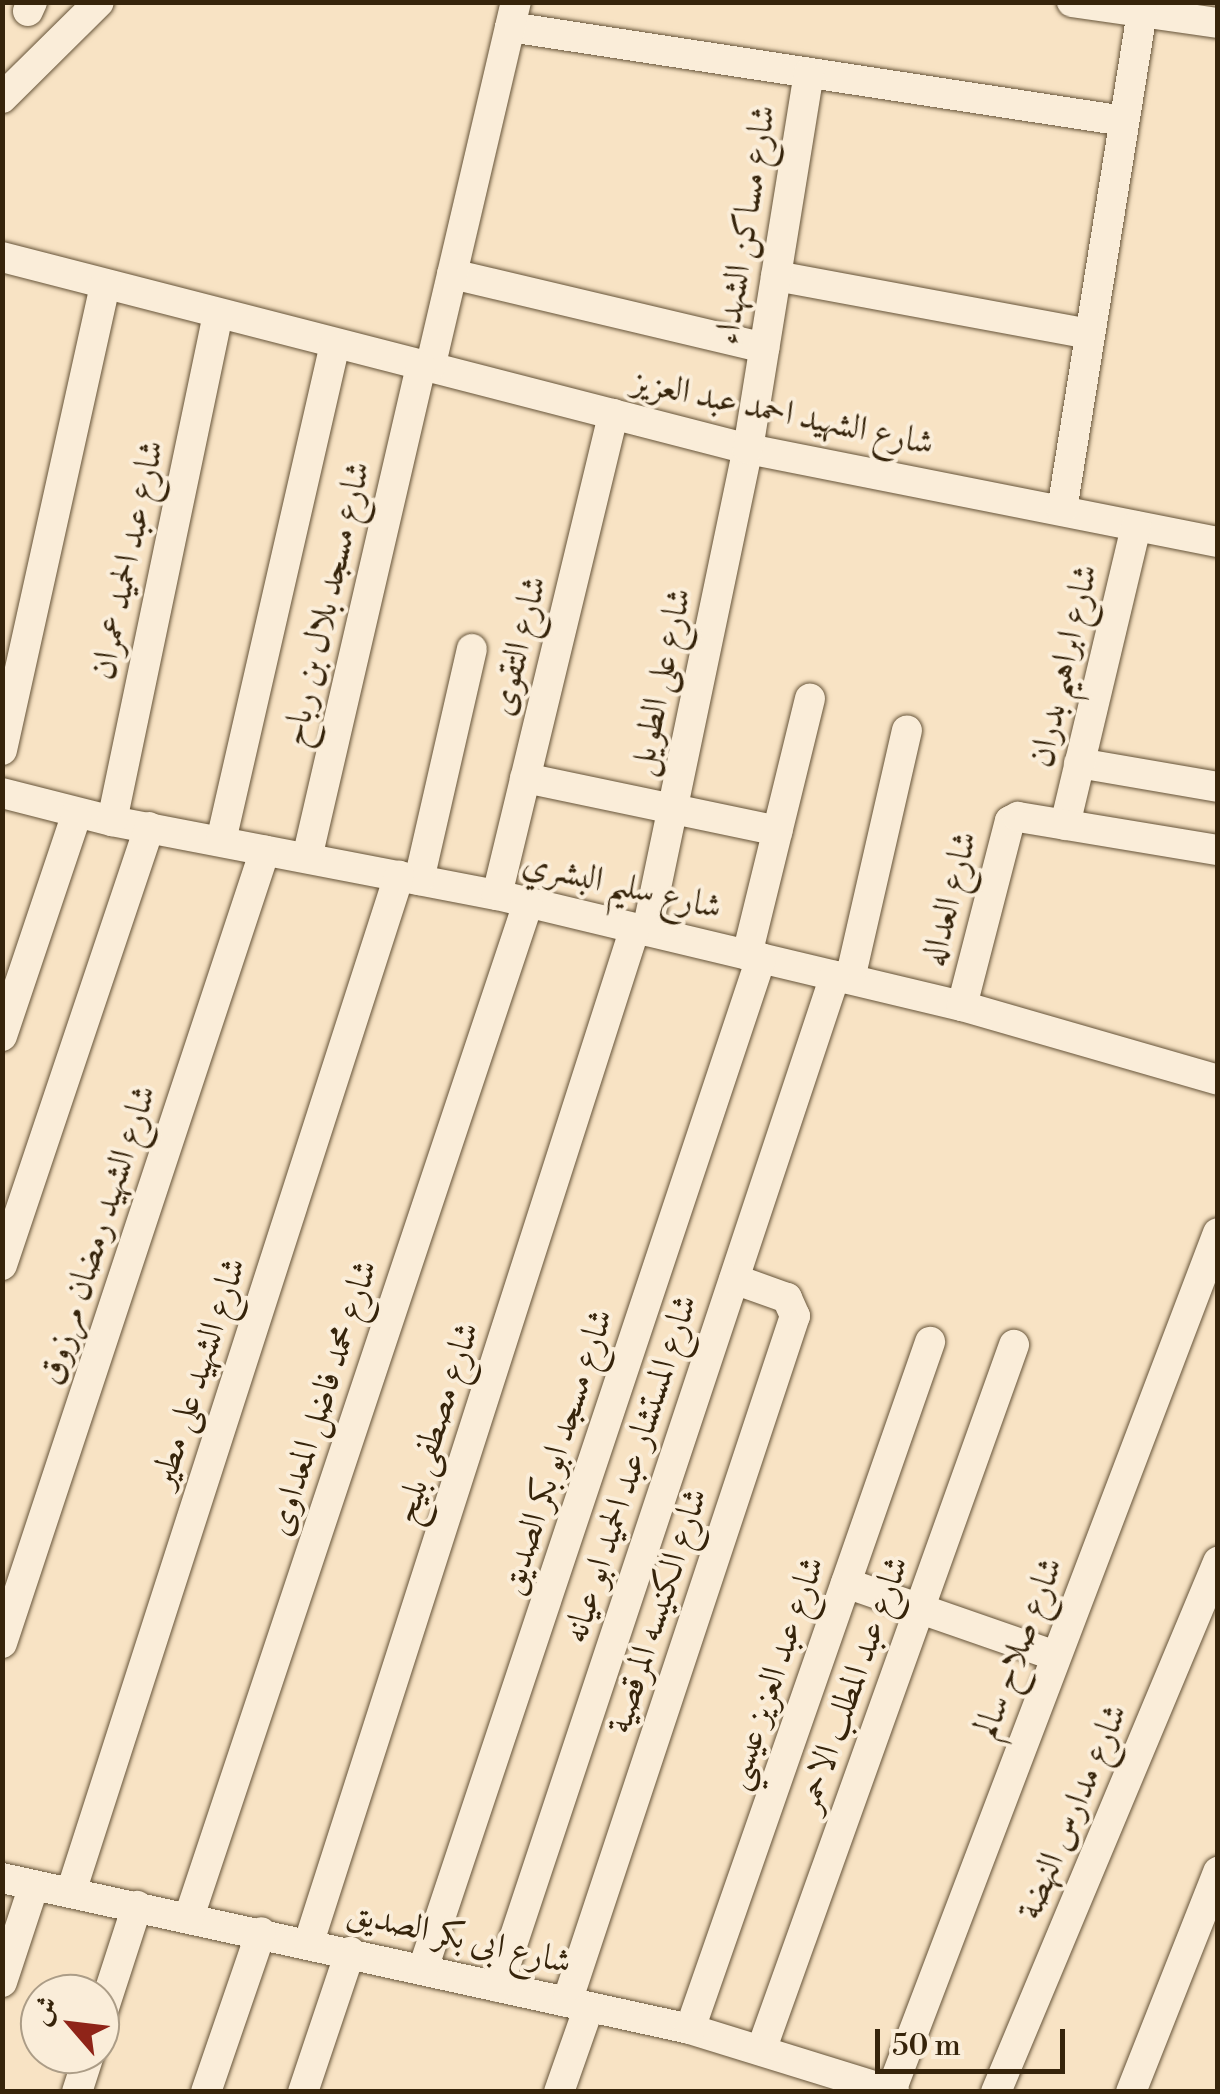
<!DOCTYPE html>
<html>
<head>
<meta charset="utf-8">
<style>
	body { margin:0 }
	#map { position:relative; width:1220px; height:2094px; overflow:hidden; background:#f8e3c4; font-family:"Libre Bodoni",Amiri,serif }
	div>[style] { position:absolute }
	.roads { filter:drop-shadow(0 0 2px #665439) drop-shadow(0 0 2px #665439) }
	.minor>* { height:30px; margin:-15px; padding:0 15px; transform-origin:15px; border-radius:15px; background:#faedd9 }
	span { translate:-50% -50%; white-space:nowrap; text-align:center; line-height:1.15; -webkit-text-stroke:8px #faedd9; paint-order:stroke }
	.street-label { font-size:35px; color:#36240b }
	.frame { position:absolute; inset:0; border:5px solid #36240b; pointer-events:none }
	.north { position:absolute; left:20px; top:1974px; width:100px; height:100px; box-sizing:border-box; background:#faedd9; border:2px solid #ac9d87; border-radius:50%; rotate:298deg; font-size:28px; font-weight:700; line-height:40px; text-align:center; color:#36240b }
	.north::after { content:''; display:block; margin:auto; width:35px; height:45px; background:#8f2418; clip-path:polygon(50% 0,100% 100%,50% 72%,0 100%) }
	.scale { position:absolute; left:875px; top:2029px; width:190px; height:45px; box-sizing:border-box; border:5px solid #36240b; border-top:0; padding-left:12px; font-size:30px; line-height:35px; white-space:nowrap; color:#36240b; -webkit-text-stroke:8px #faedd9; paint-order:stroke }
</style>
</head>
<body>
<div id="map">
	<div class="roads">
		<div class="minor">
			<i style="left:1072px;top:2px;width:148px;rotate:8.2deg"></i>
			<i style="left:28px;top:11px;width:10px;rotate:-66deg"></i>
			<i style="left:510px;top:27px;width:621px;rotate:8.7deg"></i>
			<i style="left:2px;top:98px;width:136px;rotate:-44.7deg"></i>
			<i style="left:2px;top:257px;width:770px;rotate:14.43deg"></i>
			<i style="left:748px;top:449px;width:479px;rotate:11.2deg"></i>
			<i style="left:452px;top:274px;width:321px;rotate:13.3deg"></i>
			<i style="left:776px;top:276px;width:319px;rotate:10.5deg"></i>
			<i style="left:430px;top:368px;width:376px;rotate:-76.8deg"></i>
			<i style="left:1062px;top:510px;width:504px;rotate:-80.87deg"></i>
			<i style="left:2px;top:750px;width:477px;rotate:-77.5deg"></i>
			<i style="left:1079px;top:763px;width:141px;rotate:9.8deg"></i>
			<i style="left:525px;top:778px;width:258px;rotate:11.8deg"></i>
			<i style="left:2px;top:793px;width:114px;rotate:14.3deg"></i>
			<i style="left:112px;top:821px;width:392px;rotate:10.9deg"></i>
			<i style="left:497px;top:895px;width:154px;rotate:13.5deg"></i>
			<i style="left:647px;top:931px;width:324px;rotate:13.4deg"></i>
			<i style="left:962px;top:1006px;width:266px;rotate:16.1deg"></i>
			<i style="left:112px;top:821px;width:518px;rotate:-78.19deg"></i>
			<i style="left:1065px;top:825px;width:307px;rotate:-76.6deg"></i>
			<i style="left:221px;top:841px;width:510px;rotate:-77.08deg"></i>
			<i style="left:307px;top:858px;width:505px;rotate:-76.95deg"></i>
			<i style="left:419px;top:880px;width:237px;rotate:-77.1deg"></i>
			<i style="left:497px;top:895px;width:495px;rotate:-76.4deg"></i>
			<i style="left:647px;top:931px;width:492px;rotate:-78.2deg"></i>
			<i style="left:748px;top:449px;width:381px;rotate:-80.8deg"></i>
			<i style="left:747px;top:955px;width:264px;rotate:-76.2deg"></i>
			<i style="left:850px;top:979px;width:255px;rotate:-77.1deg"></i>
			<i style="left:962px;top:1006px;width:191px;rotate:-75.5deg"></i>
			<i style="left:1010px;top:821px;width:9px;rotate:-27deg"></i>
			<i style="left:1018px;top:817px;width:203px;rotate:9.4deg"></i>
			<i style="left:2px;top:1036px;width:235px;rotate:-71.4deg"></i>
			<i style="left:2px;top:1265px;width:462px;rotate:-71.4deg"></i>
			<i style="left:846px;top:1583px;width:222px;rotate:19.2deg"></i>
			<i style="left:2px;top:1643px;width:835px;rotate:-71.65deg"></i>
			<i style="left:2px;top:1878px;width:704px;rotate:12.38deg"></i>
			<i style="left:690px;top:2029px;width:214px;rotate:17.2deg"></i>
			<i style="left:71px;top:1892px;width:1068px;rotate:-72.11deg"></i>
			<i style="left:189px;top:1917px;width:1069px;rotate:-71.51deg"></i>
			<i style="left:309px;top:1942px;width:1065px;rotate:-72.18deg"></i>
			<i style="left:423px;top:1969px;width:1066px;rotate:-71.51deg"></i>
			<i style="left:2px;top:1982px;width:102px;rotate:-71.7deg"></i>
			<i style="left:498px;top:1987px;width:1066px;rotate:-71.57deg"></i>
			<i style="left:567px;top:2002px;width:723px;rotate:-71.62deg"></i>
			<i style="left:795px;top:1316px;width:20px;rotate:-114deg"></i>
			<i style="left:787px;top:1298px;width:56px;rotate:-160.3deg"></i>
			<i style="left:100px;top:2020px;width:120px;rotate:-72deg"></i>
			<i style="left:690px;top:2029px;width:728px;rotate:-70.74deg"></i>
			<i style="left:762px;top:2048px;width:747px;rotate:-70.28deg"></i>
			<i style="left:891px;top:2091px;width:918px;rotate:-69.14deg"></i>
			<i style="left:77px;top:2092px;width:40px;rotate:-72deg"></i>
			<i style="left:206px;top:2092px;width:169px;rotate:-71deg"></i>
			<i style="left:303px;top:2092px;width:148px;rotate:-71.4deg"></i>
			<i style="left:559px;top:2092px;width:90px;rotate:-70.6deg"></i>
			<i style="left:996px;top:2092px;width:575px;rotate:-67.27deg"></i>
			<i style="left:1131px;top:2092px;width:237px;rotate:-68.4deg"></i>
		</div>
	</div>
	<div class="street-label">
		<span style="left:746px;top:225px;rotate:-81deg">شارع مساكن الشهداء</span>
		<span style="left:783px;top:413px;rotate:12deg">شارع الشهيد احمد عبد العزيز</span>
		<span style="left:128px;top:560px;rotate:-78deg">شارع عبد الحميد عمران</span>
		<span style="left:327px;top:604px;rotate:-77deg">شارع مسجد بلال بن رباح</span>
		<span style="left:519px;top:646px;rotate:-76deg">شارع التقوى</span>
		<span style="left:1064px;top:666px;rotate:-77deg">شارع ابراهيم بدران</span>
		<span style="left:661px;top:682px;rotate:-78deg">شارع على الطويل</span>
		<span style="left:622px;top:886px;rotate:13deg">شارع سليم البشري</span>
		<span style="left:950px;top:899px;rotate:-76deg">شارع العداله</span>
		<span style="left:98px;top:1235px;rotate:-72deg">شارع الشهيد رمضان مرزوق</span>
		<span style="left:199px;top:1373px;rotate:-72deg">شارع الشهيد على مطير</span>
		<span style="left:323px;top:1398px;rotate:-72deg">شارع محمد فاضل المعداوى</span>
		<span style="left:437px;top:1423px;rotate:-72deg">شارع مصطفى بليح</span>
		<span style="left:557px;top:1452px;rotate:-72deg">شارع مسجد ابو بكر الصديق</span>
		<span style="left:631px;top:1469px;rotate:-72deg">شارع المستشار عبد الحميد ابو عيانه</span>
		<span style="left:658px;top:1611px;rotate:-72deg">شارع الكنيسه المرقصية</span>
		<span style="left:1019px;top:1648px;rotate:-69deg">شارع صلاح سالم</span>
		<span style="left:775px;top:1673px;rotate:-71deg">شارع عبد العزيز عيسي</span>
		<span style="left:853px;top:1684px;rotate:-70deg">شارع عبد المطلب الاحمر</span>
		<span style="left:1073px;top:1812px;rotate:-67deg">شارع مدارس النهضة</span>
		<span style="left:459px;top:1938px;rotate:13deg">شارع ابى بكر الصديق</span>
	</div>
	<div class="frame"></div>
	<div class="north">ش</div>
	<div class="scale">50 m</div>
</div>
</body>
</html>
